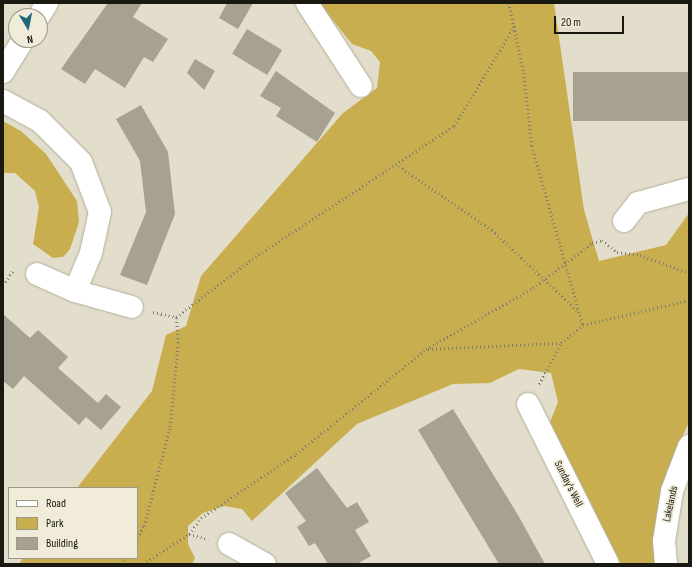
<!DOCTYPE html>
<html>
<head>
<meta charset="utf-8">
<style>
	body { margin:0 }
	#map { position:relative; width:692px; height:567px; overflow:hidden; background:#e3decc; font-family:"Sofia Sans Condensed",sans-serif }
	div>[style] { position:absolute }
	.green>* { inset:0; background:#c8ae4e }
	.building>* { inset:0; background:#a6a190; transform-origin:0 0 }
	.path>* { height:2.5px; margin-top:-1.25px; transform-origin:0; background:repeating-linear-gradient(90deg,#817e71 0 1px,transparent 0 4px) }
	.roads { filter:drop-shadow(0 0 1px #b4af9d) drop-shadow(0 0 1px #b4af9d) }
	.minor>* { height:22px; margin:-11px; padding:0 11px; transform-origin:11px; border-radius:11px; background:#fff }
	span { translate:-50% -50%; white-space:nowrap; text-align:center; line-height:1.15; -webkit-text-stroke:3.5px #f1ebd9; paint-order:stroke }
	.street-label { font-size:11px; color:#191811 }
	.frame { position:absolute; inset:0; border:4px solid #191811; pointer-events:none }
	.legend { position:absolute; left:8px; top:487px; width:130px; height:72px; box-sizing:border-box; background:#f1ebd9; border:1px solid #9b9789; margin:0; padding:5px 7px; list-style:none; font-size:12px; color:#191811 }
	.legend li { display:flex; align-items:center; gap:8px; height:20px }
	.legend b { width:20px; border:1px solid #9b9789 }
	.north { position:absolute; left:8px; top:8px; width:40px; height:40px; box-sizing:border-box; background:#f1ebd9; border:1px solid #9b9789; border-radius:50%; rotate:170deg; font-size:11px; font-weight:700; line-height:16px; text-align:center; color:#191811 }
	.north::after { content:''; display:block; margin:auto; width:14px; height:18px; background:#216777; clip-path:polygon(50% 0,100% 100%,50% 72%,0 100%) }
	.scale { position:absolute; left:554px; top:16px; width:70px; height:18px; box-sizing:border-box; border:2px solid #191811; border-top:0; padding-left:5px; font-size:12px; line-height:14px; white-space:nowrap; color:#191811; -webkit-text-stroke:3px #f1ebd9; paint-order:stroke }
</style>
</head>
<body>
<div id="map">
	<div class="green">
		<i style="clip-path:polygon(319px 3px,554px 3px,584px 210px,599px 261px,666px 245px,689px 213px,689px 422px,667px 471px,656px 517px,654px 564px,621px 564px,550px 422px,558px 402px,551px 373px,519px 369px,490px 383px,453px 384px,357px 424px,252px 521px,242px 509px,224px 506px,203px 513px,188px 526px,188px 544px,195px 558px,192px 564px,19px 564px,23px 558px,137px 558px,137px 488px,77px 488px,152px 391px,166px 335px,186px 326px,201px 276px,343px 113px,377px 88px,380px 62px,371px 51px,352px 44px)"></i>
		<i style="clip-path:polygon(3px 121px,21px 131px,46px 154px,77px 201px,79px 222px,70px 249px,63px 257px,53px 258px,33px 244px,39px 207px,35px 191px,15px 173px,3px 173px)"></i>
	</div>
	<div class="building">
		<i style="clip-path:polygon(108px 3px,142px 3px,133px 17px,168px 39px,153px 62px,144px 57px,125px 88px,95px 69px,85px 84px,61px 69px)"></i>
		<i style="clip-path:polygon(227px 3px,253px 3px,238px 29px,219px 18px)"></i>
		<i style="left:247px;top:29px;width:41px;height:29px;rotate:31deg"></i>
		<i style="clip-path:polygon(195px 59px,215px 71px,204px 90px,187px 73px)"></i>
		<i style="clip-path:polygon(276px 71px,335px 113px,317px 142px,276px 116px,281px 108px,260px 96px)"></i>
		<i style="left:689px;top:72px;width:49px;height:116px;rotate:90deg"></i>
		<i style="clip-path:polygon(141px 105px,168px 152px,175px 214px,147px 285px,120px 275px,146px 212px,140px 161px,116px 119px)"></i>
		<i style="clip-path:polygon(3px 314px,30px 338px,38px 330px,68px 357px,58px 368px,98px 403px,106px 394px,121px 407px,101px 430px,86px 417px,79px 425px,24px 376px,13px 389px,3px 381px)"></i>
		<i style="clip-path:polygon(453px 409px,518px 515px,545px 564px,499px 564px,418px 430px)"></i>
		<i style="clip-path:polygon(317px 468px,347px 508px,357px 502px,369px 522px,355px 530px,371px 556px,357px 564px,328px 564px,315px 543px,309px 546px,297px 527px,306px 521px,285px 493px)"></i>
	</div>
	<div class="path">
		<i style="left:509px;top:3px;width:72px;rotate:77.9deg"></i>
		<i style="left:524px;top:73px;width:73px;rotate:83.7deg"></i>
		<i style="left:532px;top:146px;width:186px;rotate:74.1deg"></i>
		<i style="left:399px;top:166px;width:113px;rotate:34.5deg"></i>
		<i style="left:492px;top:230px;width:118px;rotate:43.3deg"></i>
		<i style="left:3px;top:280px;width:3px;rotate:45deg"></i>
		<i style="left:5px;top:282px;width:16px;rotate:-55deg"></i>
		<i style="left:153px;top:312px;width:24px;rotate:12deg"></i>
		<i style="left:428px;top:349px;width:132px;rotate:-2.6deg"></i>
		<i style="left:539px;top:384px;width:47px;rotate:-61.8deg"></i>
		<i style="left:561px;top:343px;width:28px;rotate:-39deg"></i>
		<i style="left:583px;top:325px;width:109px;rotate:-13.3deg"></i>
		<i style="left:189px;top:534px;width:20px;rotate:-53deg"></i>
		<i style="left:201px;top:518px;width:115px;rotate:-34deg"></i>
		<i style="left:296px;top:454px;width:167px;rotate:-38.9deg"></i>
		<i style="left:426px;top:349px;width:123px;rotate:-29.7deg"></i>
		<i style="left:533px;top:288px;width:74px;rotate:-37.3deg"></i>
		<i style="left:592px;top:243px;width:10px;rotate:-17deg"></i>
		<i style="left:602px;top:240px;width:19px;rotate:39deg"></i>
		<i style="left:617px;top:252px;width:23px;rotate:7deg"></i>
		<i style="left:640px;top:255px;width:52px;rotate:20.2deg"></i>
		<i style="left:137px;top:538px;width:14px;rotate:-60deg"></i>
		<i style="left:144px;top:526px;width:102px;rotate:-75.3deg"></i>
		<i style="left:170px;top:427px;width:84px;rotate:-84.6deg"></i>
		<i style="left:178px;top:343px;width:26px;rotate:-94deg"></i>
		<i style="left:176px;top:317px;width:96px;rotate:-37.3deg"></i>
		<i style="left:252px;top:259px;width:242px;rotate:-33.4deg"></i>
		<i style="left:454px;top:126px;width:118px;rotate:-58.9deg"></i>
		<i style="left:121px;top:564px;width:7px;rotate:-56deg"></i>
		<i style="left:143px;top:564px;width:55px;rotate:-33.1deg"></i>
		<i style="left:189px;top:534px;width:20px;rotate:15deg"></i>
	</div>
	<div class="roads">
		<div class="minor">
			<i style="left:307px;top:3px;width:99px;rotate:57deg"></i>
			<i style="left:39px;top:16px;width:15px;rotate:-58deg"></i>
			<i style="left:3px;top:72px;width:38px;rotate:-58deg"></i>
			<i style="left:3px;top:101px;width:42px;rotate:28.4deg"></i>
			<i style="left:40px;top:121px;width:58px;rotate:45deg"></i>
			<i style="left:81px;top:162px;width:53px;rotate:69.2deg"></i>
			<i style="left:100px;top:212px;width:42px;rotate:102.4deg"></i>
			<i style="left:91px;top:253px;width:41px;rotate:112.8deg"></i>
			<i style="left:624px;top:221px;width:23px;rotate:-52deg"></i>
			<i style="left:638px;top:203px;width:53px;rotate:-15.4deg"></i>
			<i style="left:37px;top:274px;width:42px;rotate:24.1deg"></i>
			<i style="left:75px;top:291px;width:59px;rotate:15.7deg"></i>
			<i style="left:528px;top:404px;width:179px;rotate:63.4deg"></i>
			<i style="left:229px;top:544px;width:41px;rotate:29.1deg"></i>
			<i style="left:666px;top:564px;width:23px;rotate:-95deg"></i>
			<i style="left:664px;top:541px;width:51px;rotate:-80.9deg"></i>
			<i style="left:672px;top:491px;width:48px;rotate:-69.3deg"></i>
		</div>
	</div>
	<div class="street-label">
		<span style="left:568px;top:484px;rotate:63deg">Sunday's Well</span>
		<span style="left:671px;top:504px;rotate:-78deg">Lakelands</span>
	</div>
	<div class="frame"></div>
	<ul class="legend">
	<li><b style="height:5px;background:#fff"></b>Road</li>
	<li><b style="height:11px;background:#c8ae4e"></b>Park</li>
	<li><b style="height:11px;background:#a6a190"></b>Building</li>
	</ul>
	<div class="north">N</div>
	<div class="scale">20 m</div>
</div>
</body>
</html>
